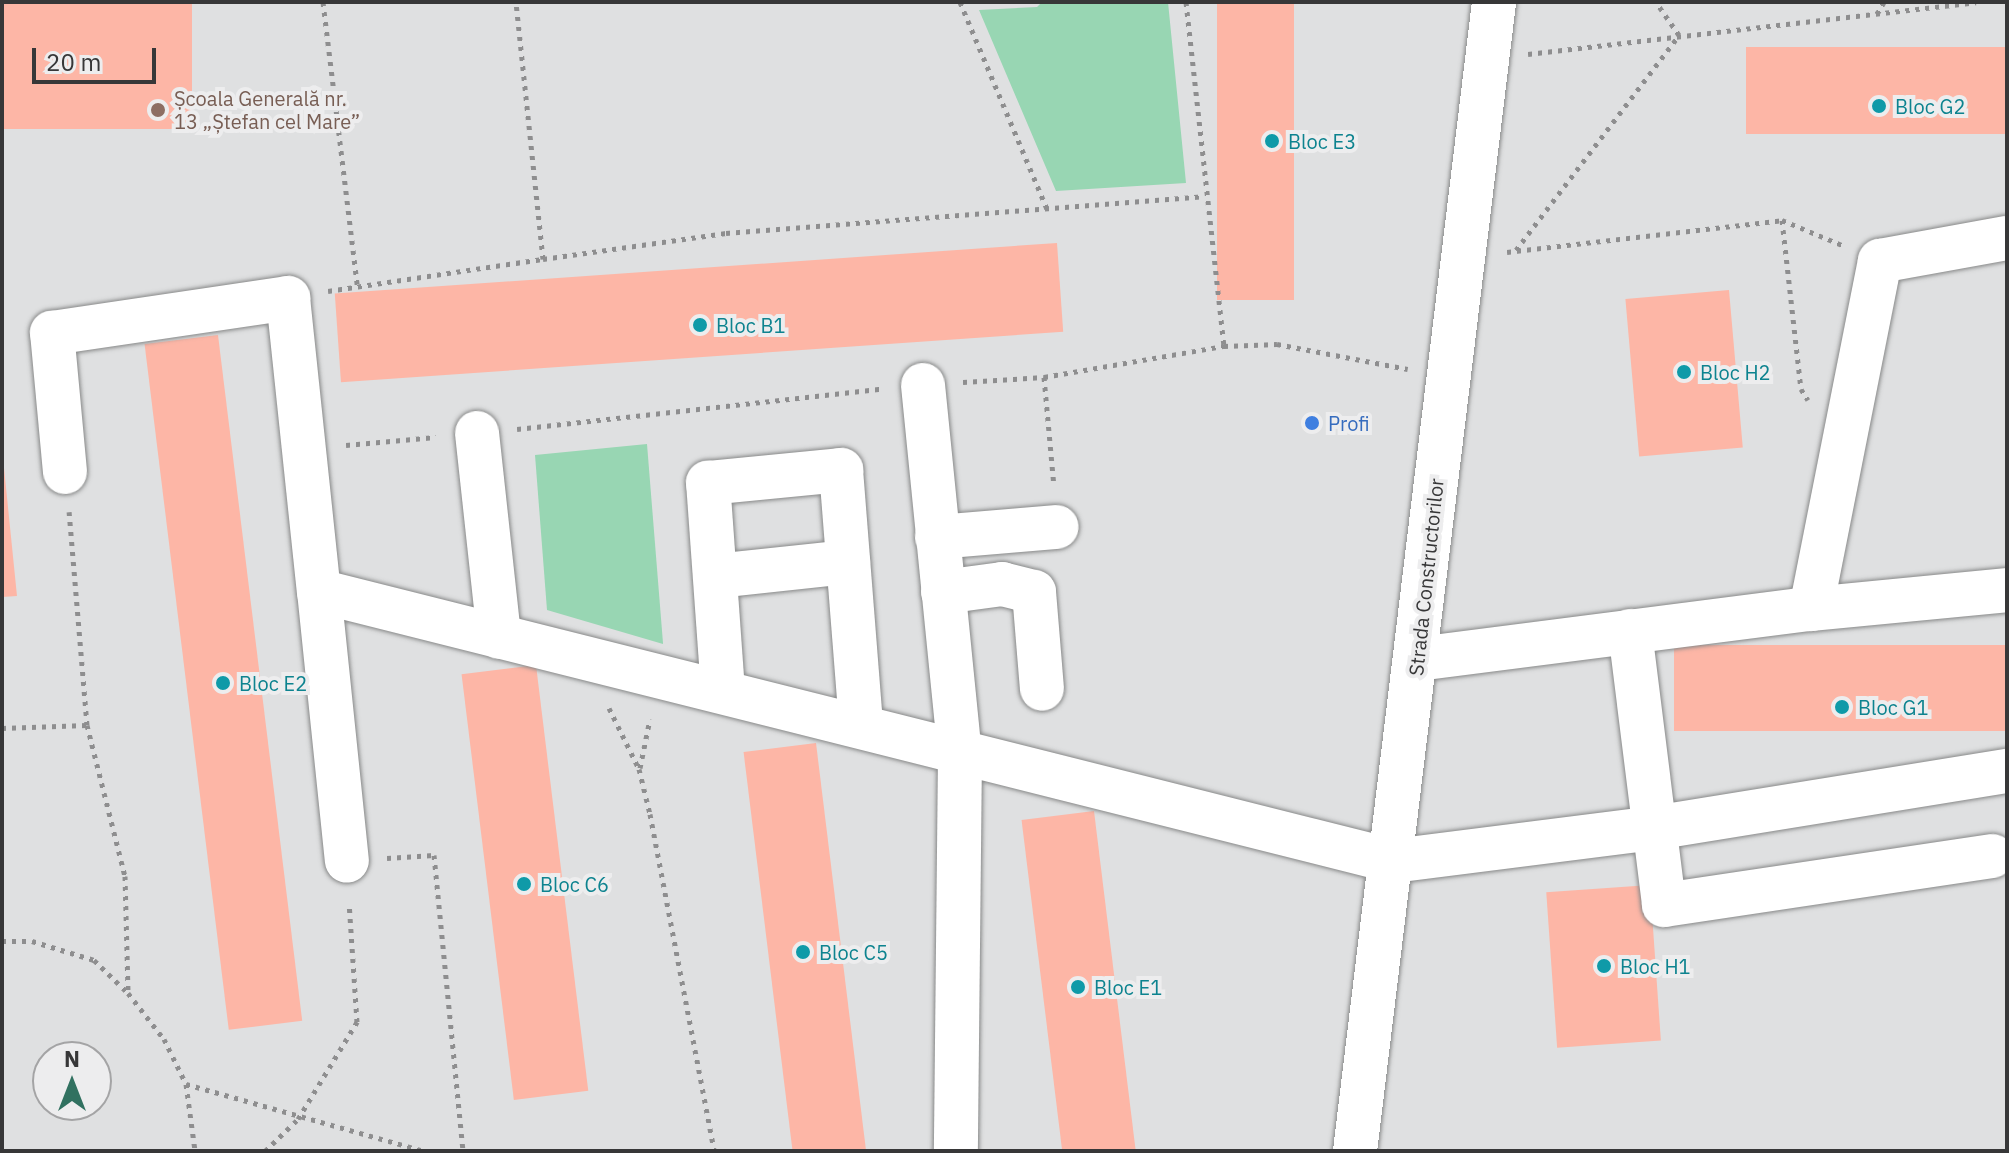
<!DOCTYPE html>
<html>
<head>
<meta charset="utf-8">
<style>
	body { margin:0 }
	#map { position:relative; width:2009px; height:1153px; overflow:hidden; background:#dfe0e1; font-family:"IBM Plex Sans",sans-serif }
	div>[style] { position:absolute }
	.green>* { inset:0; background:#98d6b3 }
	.building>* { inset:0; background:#fdb6a6; transform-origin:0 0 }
	.path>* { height:5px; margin-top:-2.5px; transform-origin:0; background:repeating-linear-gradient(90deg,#8e8e8f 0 4px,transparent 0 10px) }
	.roads { filter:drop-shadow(0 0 2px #888989) drop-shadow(0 0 2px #888989) }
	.minor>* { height:44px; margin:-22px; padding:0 22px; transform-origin:22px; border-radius:22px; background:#fff }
	.dots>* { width:22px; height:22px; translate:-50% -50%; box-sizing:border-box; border:4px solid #ededee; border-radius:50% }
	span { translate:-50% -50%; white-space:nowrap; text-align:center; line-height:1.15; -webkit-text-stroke:8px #ededee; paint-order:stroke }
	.education-label { font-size:20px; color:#785e54 }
	.left { translate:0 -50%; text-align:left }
	.culture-label { font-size:20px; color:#0d838f }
	.shop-label { font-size:20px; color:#366cbe }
	.street-label { font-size:20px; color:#373738 }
	.frame { position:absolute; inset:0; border:4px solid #373738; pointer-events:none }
	.north { position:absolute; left:32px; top:1041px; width:80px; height:80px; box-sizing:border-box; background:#ededee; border:2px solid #a4a4a5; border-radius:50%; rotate:0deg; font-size:22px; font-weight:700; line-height:32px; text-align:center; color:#373738 }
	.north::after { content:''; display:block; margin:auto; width:28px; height:36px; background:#317160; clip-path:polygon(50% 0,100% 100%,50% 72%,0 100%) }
	.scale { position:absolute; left:32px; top:48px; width:124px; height:36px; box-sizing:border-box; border:4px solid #373738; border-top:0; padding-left:10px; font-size:24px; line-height:28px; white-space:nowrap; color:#373738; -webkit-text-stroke:6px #ededee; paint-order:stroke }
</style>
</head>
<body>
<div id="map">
	<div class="green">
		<i style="clip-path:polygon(1042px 2px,1168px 2px,1186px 183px,1056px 191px,979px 10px,1037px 7px)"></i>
		<i style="clip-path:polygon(647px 444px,663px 643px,663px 644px,547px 610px,535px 455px)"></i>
	</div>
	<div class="building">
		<i style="left:2px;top:2px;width:190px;height:127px"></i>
		<i style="left:1217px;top:2px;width:77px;height:298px"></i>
		<i style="left:2007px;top:47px;width:87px;height:261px;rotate:90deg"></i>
		<i style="left:1057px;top:243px;width:89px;height:724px;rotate:86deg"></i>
		<i style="left:1729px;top:290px;width:158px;height:104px;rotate:85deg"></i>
		<i style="left:218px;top:335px;width:691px;height:74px;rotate:83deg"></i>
		<i style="clip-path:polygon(2px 448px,17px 596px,2px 597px)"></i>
		<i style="left:2007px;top:645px;width:86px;height:333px;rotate:90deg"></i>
		<i style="left:536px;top:665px;width:429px;height:75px;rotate:83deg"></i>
		<i style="left:816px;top:743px;width:411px;height:73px;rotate:83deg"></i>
		<i style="left:1094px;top:811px;width:343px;height:73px;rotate:83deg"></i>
		<i style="left:1650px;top:885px;width:156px;height:104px;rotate:86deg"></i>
	</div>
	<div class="path">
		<i style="left:323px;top:2px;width:285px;rotate:83.1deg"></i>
		<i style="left:960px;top:2px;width:227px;rotate:67.2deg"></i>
		<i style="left:1186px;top:2px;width:346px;rotate:83.7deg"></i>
		<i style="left:1877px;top:14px;width:14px;rotate:-60deg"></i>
		<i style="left:1528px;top:54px;width:451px;rotate:-6.6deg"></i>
		<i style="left:1782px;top:220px;width:170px;rotate:83.6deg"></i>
		<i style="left:1801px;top:389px;width:13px;rotate:58deg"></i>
		<i style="left:1516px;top:250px;width:270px;rotate:-52.8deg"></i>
		<i style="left:1679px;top:35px;width:40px;rotate:-124.9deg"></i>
		<i style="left:1507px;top:252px;width:277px;rotate:-6.6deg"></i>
		<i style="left:1782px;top:220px;width:65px;rotate:22.6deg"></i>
		<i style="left:543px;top:259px;width:185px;rotate:-8.1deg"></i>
		<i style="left:726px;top:233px;width:479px;rotate:-4.4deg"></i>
		<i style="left:328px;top:291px;width:217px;rotate:-8.5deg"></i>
		<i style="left:543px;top:259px;width:258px;rotate:-96deg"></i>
		<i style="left:1044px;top:377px;width:109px;rotate:84.8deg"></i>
		<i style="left:963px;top:382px;width:81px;rotate:-3.5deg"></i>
		<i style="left:1044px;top:377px;width:183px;rotate:-9.8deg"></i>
		<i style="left:1224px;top:346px;width:53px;rotate:-2.2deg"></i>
		<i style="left:1277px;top:344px;width:133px;rotate:10.8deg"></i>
		<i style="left:517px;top:429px;width:366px;rotate:-6.3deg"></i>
		<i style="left:346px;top:445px;width:90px;rotate:-5.1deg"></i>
		<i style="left:609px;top:708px;width:68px;rotate:63.8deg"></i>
		<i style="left:639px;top:769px;width:46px;rotate:76.3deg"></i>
		<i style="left:650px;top:814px;width:343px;rotate:79.2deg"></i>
		<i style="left:87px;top:725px;width:156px;rotate:75.9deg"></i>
		<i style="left:125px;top:876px;width:117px;rotate:88.5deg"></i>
		<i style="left:128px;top:993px;width:58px;rotate:52deg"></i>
		<i style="left:164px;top:1039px;width:50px;rotate:63.9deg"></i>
		<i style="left:186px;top:1084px;width:68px;rotate:82.3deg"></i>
		<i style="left:2px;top:728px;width:85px;rotate:-2deg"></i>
		<i style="left:87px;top:725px;width:214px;rotate:-94.8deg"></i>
		<i style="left:640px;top:768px;width:50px;rotate:-78.5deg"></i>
		<i style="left:387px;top:858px;width:47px;rotate:-3.7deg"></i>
		<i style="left:434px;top:855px;width:297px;rotate:84.4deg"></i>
		<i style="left:2px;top:941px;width:30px"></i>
		<i style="left:32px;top:941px;width:65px;rotate:17deg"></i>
		<i style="left:94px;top:960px;width:47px;rotate:44.1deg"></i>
		<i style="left:186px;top:1084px;width:247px;rotate:15.7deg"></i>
		<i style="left:265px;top:1151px;width:46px;rotate:-44.1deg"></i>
		<i style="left:298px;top:1119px;width:114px;rotate:-58.7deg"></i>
		<i style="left:357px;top:1022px;width:119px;rotate:-93.8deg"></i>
	</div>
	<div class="roads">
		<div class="minor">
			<i style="left:923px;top:385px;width:372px;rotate:84.3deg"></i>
			<i style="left:960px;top:755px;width:396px;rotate:90.6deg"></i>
			<i style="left:477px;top:433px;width:205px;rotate:83.8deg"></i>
			<i style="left:65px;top:472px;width:140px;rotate:-95.3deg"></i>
			<i style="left:52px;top:333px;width:239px;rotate:-8.4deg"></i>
			<i style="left:288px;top:298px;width:295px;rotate:84deg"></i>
			<i style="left:319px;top:591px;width:1107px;rotate:14.11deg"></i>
			<i style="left:1393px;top:861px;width:263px;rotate:-7.2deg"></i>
			<i style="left:1654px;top:828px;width:358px;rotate:-9.2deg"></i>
			<i style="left:937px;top:537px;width:120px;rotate:-4.8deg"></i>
			<i style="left:716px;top:576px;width:133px;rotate:-6.1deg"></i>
			<i style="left:319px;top:591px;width:271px;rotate:84.1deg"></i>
			<i style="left:943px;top:592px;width:60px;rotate:-7.7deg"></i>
			<i style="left:1002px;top:584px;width:33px;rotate:14deg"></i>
			<i style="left:1034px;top:592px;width:97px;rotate:85.3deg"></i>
			<i style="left:1811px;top:609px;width:197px;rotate:-5.5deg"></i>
			<i style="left:1630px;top:631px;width:276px;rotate:82.9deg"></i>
			<i style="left:1664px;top:905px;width:332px;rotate:-8.5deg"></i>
			<i style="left:1418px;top:659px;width:396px;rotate:-7.3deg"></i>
			<i style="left:1811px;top:609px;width:355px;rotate:-78.8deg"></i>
			<i style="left:1880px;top:261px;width:129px;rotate:-10.3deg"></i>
			<i style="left:723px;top:691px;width:209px;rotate:-94.1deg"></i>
			<i style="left:708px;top:483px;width:134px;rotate:-5.6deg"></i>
			<i style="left:841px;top:470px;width:256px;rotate:85.5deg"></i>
			<i style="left:1355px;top:1151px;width:1157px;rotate:-83.1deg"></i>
		</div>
	</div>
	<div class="dots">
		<i style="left:1879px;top:106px;background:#0f9aa8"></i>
		<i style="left:158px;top:110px;background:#8d6e63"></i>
		<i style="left:1272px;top:141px;background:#0f9aa8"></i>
		<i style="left:700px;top:325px;background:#0f9aa8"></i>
		<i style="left:1684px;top:372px;background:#0f9aa8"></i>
		<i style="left:1312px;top:423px;background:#3f7fe0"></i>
		<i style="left:223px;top:683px;background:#0f9aa8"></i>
		<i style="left:1842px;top:707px;background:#0f9aa8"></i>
		<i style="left:524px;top:884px;background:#0f9aa8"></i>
		<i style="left:803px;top:952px;background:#0f9aa8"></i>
		<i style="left:1604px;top:966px;background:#0f9aa8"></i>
		<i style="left:1078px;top:987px;background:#0f9aa8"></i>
	</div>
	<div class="education-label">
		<span class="left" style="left:174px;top:110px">Școala Generală nr.<br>13 „Ștefan cel Mare”</span>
	</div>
	<div class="culture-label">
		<span class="left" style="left:1895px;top:106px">Bloc G2</span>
		<span class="left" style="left:1288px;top:141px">Bloc E3</span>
		<span class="left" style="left:716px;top:325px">Bloc B1</span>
		<span class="left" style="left:1700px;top:372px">Bloc H2</span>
		<span class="left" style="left:239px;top:683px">Bloc E2</span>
		<span class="left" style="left:1858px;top:707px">Bloc G1</span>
		<span class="left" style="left:540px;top:884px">Bloc C6</span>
		<span class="left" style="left:819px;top:952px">Bloc C5</span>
		<span class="left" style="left:1620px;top:966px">Bloc H1</span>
		<span class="left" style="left:1094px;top:987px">Bloc E1</span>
	</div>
	<div class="shop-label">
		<span class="left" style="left:1328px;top:423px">Profi</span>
	</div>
	<div class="street-label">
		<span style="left:1426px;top:577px;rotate:-84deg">Strada Constructorilor</span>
	</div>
	<div class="frame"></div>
	<div class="north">N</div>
	<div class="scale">20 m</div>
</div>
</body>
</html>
